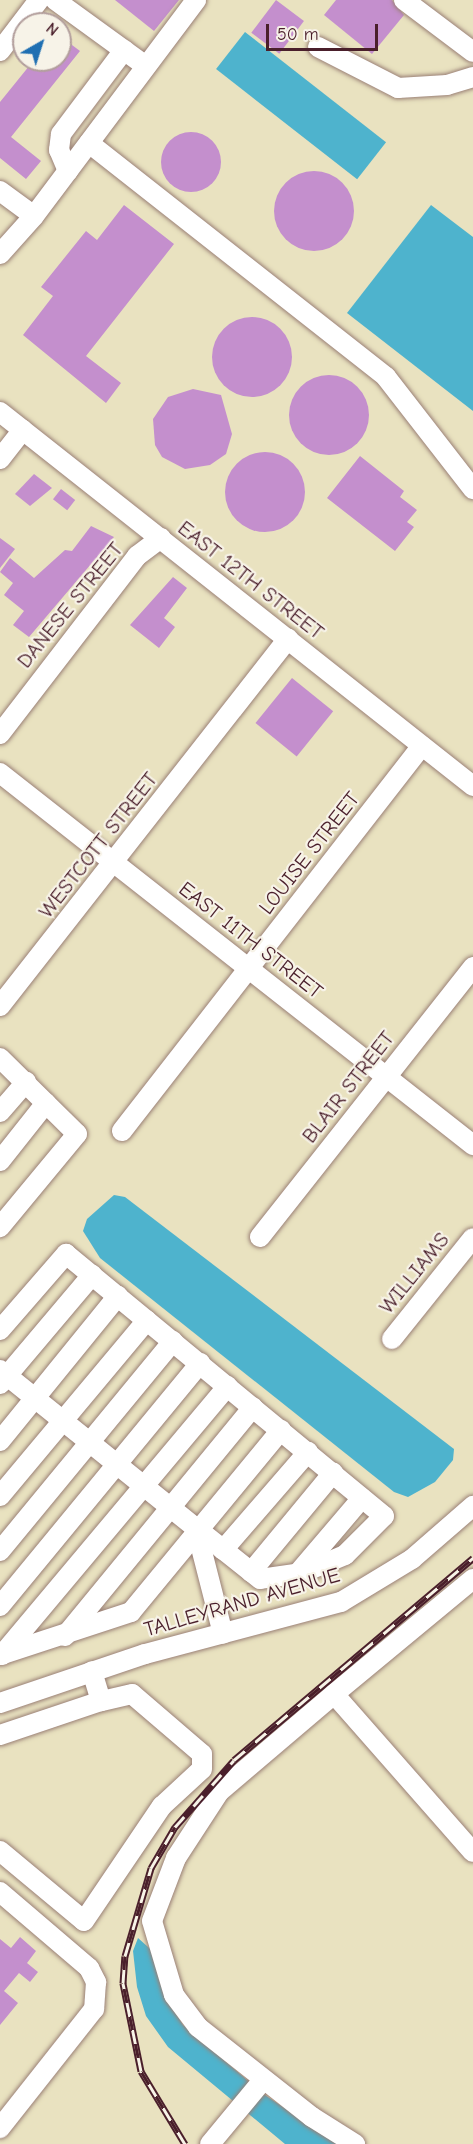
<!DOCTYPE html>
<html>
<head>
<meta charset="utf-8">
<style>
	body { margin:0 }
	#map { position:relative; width:473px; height:2144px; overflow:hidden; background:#e9e2c0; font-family:"Comic Neue",sans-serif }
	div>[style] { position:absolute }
	.water>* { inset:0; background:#4eb3cd; transform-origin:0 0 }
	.building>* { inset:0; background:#c48fcd; transform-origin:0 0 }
	.round { border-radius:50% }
	.roads { filter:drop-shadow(0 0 2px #9a8076) drop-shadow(0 0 2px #9a8076) }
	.minor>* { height:20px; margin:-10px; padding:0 10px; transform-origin:10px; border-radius:10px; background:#fff }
	.rail>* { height:7px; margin-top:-3.5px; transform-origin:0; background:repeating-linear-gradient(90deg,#f7f3e8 0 14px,#4a1f2b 0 28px); box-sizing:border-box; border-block:2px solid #4a1f2b }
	span { translate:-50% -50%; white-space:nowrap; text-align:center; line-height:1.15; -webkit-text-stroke:4.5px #f7f3e8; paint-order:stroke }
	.street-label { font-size:21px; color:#4a1f2b }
	.north { position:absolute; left:12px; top:12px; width:60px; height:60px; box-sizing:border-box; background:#f7f3e8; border:2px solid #b29e9c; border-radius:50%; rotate:39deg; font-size:16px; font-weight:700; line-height:24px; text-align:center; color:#4a1f2b }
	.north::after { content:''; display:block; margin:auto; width:21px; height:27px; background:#1f6fb2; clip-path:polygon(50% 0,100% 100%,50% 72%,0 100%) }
	.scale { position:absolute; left:266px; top:24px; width:112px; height:27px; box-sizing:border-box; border:3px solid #4a1f2b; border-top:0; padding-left:8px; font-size:18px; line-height:21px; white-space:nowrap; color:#4a1f2b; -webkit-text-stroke:4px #f7f3e8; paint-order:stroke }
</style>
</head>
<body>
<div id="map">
	<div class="water">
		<i style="left:245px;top:32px;width:179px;height:47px;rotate:38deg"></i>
		<i style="clip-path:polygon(431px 205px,473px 237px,473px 411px,347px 313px)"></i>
		<i style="clip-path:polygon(114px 1195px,125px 1197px,454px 1449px,453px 1460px,435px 1482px,408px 1497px,394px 1492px,100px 1258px,83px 1231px,87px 1219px)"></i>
		<i style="clip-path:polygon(138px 1938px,157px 1955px,168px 2001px,183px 2025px,262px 2093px,338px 2144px,285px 2144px,168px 2047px,146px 2016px,137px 1987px,133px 1951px)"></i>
	</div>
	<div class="building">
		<i style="clip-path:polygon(115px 0,179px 0,154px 31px)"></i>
		<i style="left:276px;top:0;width:35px;height:41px;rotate:37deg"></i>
		<i style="clip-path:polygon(336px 0,392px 0,404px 15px,372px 54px,324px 15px)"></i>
		<i style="clip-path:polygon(60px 36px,80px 51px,11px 137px,41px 161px,26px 179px,0 158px,0 102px,34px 60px,60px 60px)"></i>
		<i class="round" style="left:161px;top:132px;width:60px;height:60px"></i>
		<i class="round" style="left:274px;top:171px;width:80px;height:80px"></i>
		<i style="clip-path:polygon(124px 205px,174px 244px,86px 356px,121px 383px,106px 403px,23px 335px,53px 296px,41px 287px,86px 231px,97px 240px)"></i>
		<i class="round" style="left:212px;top:317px;width:80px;height:80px"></i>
		<i class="round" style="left:289px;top:375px;width:80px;height:80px"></i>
		<i style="clip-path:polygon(193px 389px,221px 395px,232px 434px,226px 454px,210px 465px,185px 469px,162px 457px,155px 445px,153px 419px,168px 397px)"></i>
		<i class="round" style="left:225px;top:452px;width:80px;height:80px"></i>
		<i style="clip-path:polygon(360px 456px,404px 491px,400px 497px,417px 510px,407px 522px,414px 527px,395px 551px,327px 498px)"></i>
		<i style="clip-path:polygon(34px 474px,52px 488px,30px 506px,15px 494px)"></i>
		<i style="left:61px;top:489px;width:18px;height:13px;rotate:38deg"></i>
		<i style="clip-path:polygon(91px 526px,114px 537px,29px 637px,13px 625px,24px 611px,4px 595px,13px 583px,0 572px,10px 558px,34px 578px,65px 550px,72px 551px)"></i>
		<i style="clip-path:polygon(0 538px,15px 549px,0 568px)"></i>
		<i style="clip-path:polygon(173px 577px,187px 588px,164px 618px,175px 627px,159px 648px,130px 625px)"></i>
		<i style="left:292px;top:678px;width:53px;height:58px;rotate:39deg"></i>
		<i style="clip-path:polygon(20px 1937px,36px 1951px,27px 1963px,38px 1972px,30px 1982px,19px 1973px,4px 1991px,18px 2003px,0 2025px,0 1939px,11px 1948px)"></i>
	</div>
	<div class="roads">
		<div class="minor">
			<i style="left:55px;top:0;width:112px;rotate:36deg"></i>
			<i style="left:404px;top:0;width:86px;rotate:37deg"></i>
			<i style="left:318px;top:47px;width:90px;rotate:27.1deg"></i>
			<i style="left:398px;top:88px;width:49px;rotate:-3.5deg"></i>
			<i style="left:447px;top:85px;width:27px;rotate:-17deg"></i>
			<i style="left:0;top:51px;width:64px;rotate:-52.6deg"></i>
			<i style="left:89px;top:143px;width:378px;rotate:38.2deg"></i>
			<i style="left:386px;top:377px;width:142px;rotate:52.2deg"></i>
			<i style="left:68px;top:171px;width:23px;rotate:-113deg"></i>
			<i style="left:59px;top:150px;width:16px;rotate:-83deg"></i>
			<i style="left:61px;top:134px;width:105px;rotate:-53.1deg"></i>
			<i style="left:0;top:191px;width:42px;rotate:36.3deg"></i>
			<i style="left:34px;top:216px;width:270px;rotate:-53.1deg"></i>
			<i style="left:0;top:254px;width:51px;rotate:-48.2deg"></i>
			<i style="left:0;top:412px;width:603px;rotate:38.33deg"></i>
			<i style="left:0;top:459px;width:37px;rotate:-52deg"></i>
			<i style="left:0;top:734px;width:225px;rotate:-52.4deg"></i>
			<i style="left:137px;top:556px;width:30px;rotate:-37deg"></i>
			<i style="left:0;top:773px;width:602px;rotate:38.18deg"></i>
			<i style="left:0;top:1006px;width:467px;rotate:-51.9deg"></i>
			<i style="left:0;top:1058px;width:108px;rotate:44.6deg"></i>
			<i style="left:77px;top:1134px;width:121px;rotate:129.6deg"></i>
			<i style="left:0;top:1112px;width:40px;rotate:-49deg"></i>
			<i style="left:122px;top:1131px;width:488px;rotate:-52.1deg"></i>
			<i style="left:0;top:1161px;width:74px;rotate:-51.6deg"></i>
			<i style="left:260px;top:1237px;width:344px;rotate:-51.7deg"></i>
			<i style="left:0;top:1330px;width:101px;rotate:-49deg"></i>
			<i style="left:66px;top:1254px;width:412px;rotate:39.5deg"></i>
			<i style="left:384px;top:1516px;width:55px;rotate:135deg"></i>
			<i style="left:345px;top:1555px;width:47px;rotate:157.3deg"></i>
			<i style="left:302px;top:1573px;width:42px;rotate:171.9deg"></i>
			<i style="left:260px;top:1579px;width:82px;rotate:-141.4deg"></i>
			<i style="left:392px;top:1339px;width:129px;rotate:-51.3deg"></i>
			<i style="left:0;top:1370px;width:252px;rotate:38.9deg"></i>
			<i style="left:196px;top:1528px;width:109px;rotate:75.7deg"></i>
			<i style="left:0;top:1384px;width:143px;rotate:-49.8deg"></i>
			<i style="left:0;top:1441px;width:187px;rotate:-50.9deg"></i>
			<i style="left:0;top:1496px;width:229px;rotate:-50.1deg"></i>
			<i style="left:223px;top:1550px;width:130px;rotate:-49.1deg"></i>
			<i style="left:0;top:1551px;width:272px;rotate:-50.5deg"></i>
			<i style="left:251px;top:1572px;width:129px;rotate:-50.4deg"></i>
			<i style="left:299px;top:1572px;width:97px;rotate:-49.6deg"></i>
			<i style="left:473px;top:1579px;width:180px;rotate:140.4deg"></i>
			<i style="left:334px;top:1694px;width:210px;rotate:48.7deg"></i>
			<i style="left:0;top:1606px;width:315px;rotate:-50.5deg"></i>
			<i style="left:65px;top:1636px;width:296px;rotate:-50.6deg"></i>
			<i style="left:0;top:1655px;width:138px;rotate:-18.2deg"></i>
			<i style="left:131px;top:1612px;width:236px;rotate:-50.5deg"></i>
			<i style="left:2px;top:1655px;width:351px;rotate:-50deg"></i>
			<i style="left:334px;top:1694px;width:151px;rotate:139.6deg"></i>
			<i style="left:219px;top:1792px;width:79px;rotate:123.1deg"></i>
			<i style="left:176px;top:1858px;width:67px;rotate:110.9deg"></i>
			<i style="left:152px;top:1921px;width:77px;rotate:73.4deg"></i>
			<i style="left:174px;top:1995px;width:40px;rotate:53deg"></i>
			<i style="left:198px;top:2027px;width:145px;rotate:38.3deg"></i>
			<i style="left:312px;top:2117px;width:51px;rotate:32.1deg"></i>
			<i style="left:0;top:1703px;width:153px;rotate:-18.7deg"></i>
			<i style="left:145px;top:1654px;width:203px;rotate:-14.9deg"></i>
			<i style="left:341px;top:1602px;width:83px;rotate:-31.2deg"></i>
			<i style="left:412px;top:1559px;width:81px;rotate:-41deg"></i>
			<i style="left:0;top:1735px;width:107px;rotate:-18.6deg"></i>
			<i style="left:101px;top:1701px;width:31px;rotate:-107deg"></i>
			<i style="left:0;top:1851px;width:109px;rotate:39.8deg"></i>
			<i style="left:84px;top:1921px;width:139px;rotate:-55.9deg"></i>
			<i style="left:162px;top:1806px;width:54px;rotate:-42.8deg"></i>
			<i style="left:202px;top:1769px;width:15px;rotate:-90deg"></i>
			<i style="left:202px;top:1754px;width:92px;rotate:-139.4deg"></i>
			<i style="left:132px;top:1694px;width:32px;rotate:167deg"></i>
			<i style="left:0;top:1892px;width:117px;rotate:40.5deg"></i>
			<i style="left:89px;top:1968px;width:16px;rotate:63deg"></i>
			<i style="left:96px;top:1982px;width:27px;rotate:94deg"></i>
			<i style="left:94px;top:2009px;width:152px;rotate:128.3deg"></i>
			<i style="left:210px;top:2144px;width:83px;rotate:-50.4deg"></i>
		</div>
	</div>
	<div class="rail">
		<i style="left:185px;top:2144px;width:85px;rotate:-121.1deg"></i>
		<i style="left:141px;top:2071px;width:90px;rotate:-101.6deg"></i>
		<i style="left:123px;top:1983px;width:27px;rotate:-86deg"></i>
		<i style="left:125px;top:1956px;width:92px;rotate:-73.5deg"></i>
		<i style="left:151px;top:1868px;width:48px;rotate:-59.7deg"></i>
		<i style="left:175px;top:1827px;width:89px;rotate:-48.6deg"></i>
		<i style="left:234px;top:1760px;width:313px;rotate:-40.2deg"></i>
	</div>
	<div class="street-label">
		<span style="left:251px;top:580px;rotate:38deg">EAST 12TH STREET</span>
		<span style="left:70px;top:605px;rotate:-51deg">DANESE STREET</span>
		<span style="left:98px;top:845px;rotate:-52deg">WESTCOTT STREET</span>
		<span style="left:309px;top:853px;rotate:-52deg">LOUISE STREET</span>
		<span style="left:251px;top:940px;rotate:38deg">EAST 11TH STREET</span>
		<span style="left:348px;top:1087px;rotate:-52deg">BLAIR STREET</span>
		<span style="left:414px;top:1273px;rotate:-51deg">WILLIAMS</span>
		<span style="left:242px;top:1602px;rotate:-16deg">TALLEYRAND AVENUE</span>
	</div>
	<div class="north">N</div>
	<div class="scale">50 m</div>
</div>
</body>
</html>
